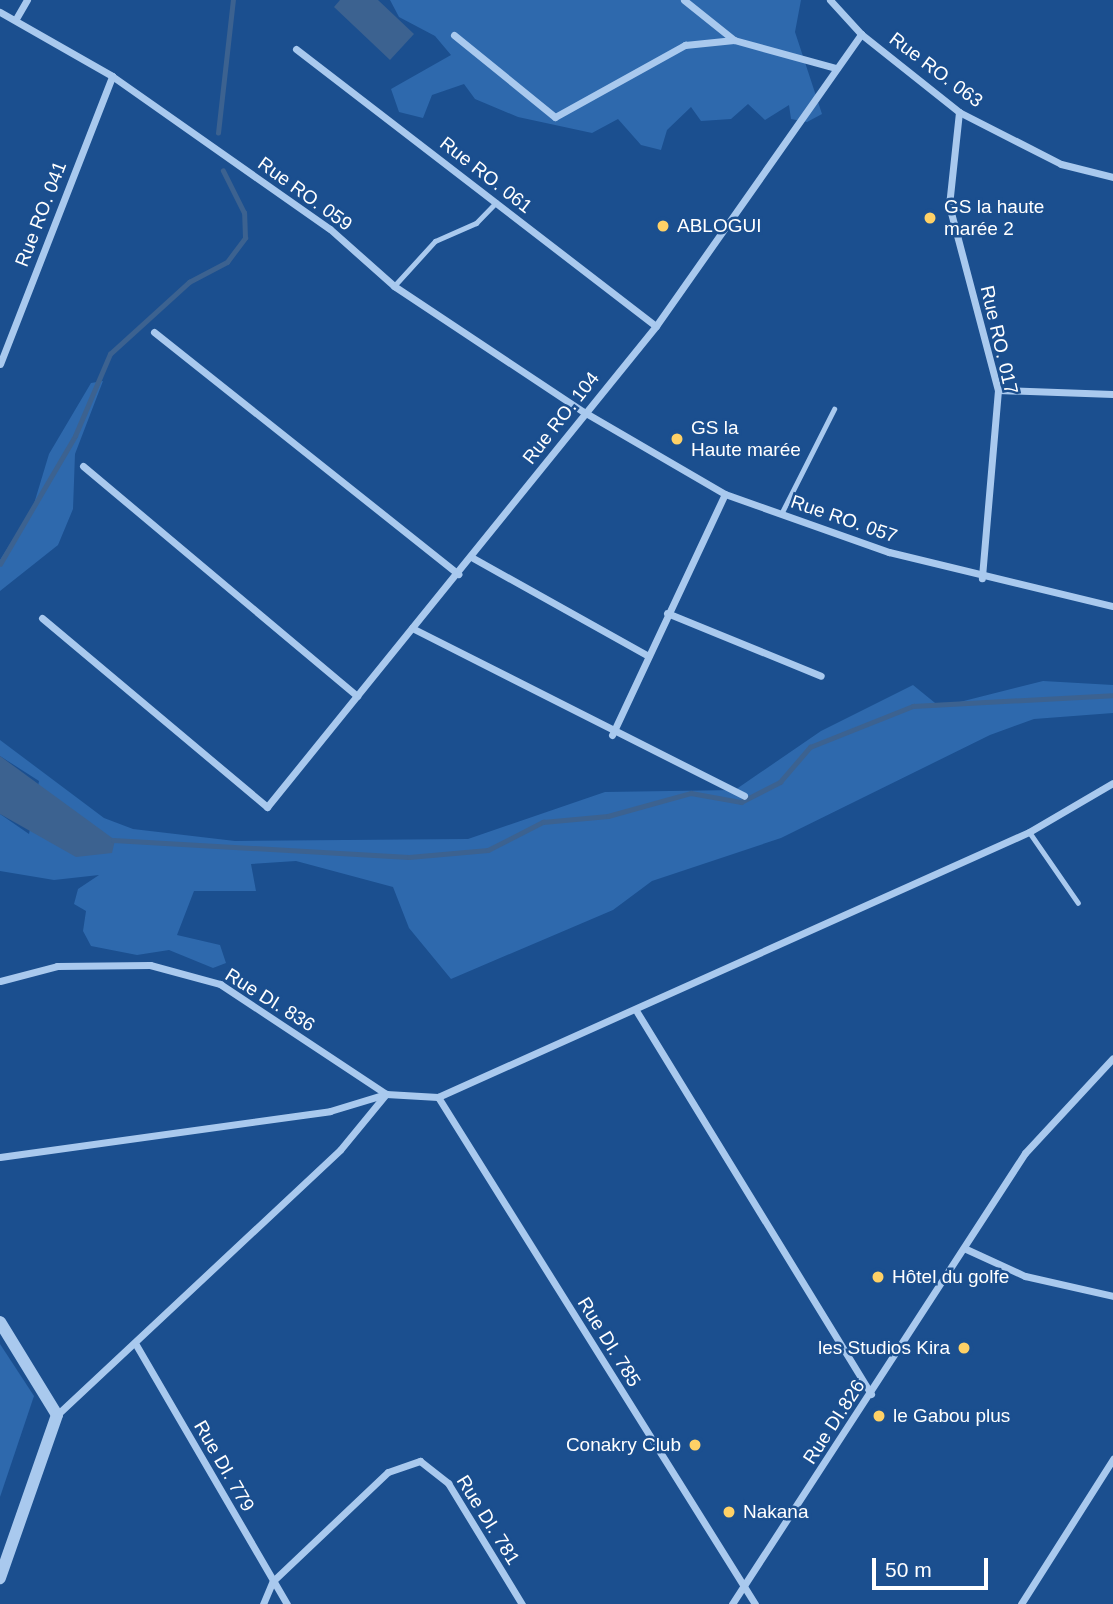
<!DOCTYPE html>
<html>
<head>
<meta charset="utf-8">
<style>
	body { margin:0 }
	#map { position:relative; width:1113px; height:1604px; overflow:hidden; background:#1b4f8f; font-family:Arial,sans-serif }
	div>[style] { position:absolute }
	.green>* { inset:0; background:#2e69ad }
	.water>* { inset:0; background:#3c6290 }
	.stream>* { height:4.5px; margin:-2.25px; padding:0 2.25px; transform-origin:2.25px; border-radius:2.25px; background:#3c6290 }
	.service>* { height:5px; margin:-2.5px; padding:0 2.5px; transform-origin:2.5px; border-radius:2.5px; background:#a9c9ee }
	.minor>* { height:7px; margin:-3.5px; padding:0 3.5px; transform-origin:3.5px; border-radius:3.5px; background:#a9c9ee }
	.tertiary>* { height:12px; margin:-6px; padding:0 6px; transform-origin:6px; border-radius:6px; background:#a9c9ee }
	.dots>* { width:19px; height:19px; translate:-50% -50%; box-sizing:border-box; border:4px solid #1b4f8f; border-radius:50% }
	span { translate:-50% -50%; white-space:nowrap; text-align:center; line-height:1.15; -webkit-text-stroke:5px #1b4f8f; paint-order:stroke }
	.street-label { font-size:19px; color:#fff }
	.poi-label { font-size:19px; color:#fff }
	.left { translate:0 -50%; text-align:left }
	.right { translate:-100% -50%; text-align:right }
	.scale { position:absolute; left:872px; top:1558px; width:116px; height:32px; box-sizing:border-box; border:4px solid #fff; border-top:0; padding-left:9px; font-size:21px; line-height:24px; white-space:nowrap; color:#fff; -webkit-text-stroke:5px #1b4f8f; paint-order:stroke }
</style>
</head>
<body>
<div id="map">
	<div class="green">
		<i style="clip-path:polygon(390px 0,801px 0,795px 32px,822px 114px,807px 122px,791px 119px,789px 105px,765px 120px,748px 104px,731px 119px,701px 121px,691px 107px,667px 130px,661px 150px,641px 145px,618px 119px,592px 133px,518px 117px,475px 99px,464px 84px,432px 95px,423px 118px,399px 112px,391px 89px,451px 55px,435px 36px,399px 17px)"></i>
		<i style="clip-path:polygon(103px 381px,75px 454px,73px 509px,58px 545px,0 591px,0 560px,33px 507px,49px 454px,91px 383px)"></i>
		<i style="clip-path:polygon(1043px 681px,1113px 685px,1113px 713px,1034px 719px,990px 735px,781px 838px,652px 881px,613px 910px,451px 979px,409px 928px,393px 887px,296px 861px,251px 864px,256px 891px,194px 891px,177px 935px,220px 945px,226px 963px,213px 968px,169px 950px,137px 955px,91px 946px,83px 931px,86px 911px,74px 904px,78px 889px,99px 875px,54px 880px,0 871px,0 814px,29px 834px,39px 781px,0 756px,0 740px,104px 818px,133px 829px,235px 841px,468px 839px,605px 792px,735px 790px,821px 731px,913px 685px,940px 707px)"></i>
		<i style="clip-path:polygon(0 1344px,34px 1396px,0 1497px)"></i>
	</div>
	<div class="water">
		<i style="clip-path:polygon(340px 0,378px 0,414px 34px,390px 60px,334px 7px)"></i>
		<i style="clip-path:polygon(0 756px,115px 840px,112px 853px,76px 857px,0 814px)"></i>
	</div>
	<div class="stream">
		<i style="left:218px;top:133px;width:134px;rotate:-83.6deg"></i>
		<i style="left:0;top:564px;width:148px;rotate:-59.6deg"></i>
		<i style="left:75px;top:436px;width:89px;rotate:-66.9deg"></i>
		<i style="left:110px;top:354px;width:107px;rotate:-42.3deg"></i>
		<i style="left:189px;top:282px;width:43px;rotate:-27.8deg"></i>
		<i style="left:227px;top:262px;width:30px;rotate:-53deg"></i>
		<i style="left:245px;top:238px;width:25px;rotate:-92deg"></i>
		<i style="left:244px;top:213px;width:47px;rotate:-116.6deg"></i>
		<i style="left:113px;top:840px;width:296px;rotate:3.3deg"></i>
		<i style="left:409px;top:857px;width:79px;rotate:-5.1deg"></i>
		<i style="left:488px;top:850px;width:62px;rotate:-27deg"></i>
		<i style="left:543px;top:822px;width:65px;rotate:-5.3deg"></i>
		<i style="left:608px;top:816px;width:86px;rotate:-15.5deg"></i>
		<i style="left:691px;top:793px;width:51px;rotate:10.2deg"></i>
		<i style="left:741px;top:802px;width:44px;rotate:-27.1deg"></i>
		<i style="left:780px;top:782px;width:46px;rotate:-49.4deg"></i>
		<i style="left:810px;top:747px;width:111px;rotate:-21.7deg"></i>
		<i style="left:913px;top:706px;width:200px;rotate:-3.1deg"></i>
	</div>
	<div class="service">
		<i style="left:394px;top:286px;width:61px;rotate:-47.7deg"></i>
		<i style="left:435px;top:241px;width:45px;rotate:-23.7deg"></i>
		<i style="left:476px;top:223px;width:29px;rotate:-46deg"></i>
		<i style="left:781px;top:514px;width:118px;rotate:-63.2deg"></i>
		<i style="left:1029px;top:832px;width:86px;rotate:55.4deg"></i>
	</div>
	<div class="minor">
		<i style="left:684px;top:0;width:64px;rotate:38.7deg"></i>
		<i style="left:830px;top:0;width:46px;rotate:47.6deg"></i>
		<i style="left:861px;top:34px;width:125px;rotate:38.5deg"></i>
		<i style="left:959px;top:112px;width:114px;rotate:27deg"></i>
		<i style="left:1061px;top:164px;width:54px;rotate:14deg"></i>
		<i style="left:0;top:12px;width:129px;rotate:29.7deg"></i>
		<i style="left:112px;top:76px;width:266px;rotate:35.1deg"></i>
		<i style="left:330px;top:229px;width:86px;rotate:41.7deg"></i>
		<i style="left:394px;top:286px;width:228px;rotate:33.6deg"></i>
		<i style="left:584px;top:412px;width:163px;rotate:30.2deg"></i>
		<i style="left:725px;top:494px;width:174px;rotate:19.5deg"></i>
		<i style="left:889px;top:552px;width:230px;rotate:13.6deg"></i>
		<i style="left:17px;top:17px;width:20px;rotate:-60deg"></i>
		<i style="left:454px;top:35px;width:130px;rotate:39.1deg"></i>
		<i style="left:555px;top:117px;width:149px;rotate:-29deg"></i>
		<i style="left:685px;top:45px;width:49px;rotate:-5.8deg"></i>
		<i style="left:734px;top:40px;width:106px;rotate:15.4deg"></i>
		<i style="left:296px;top:49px;width:454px;rotate:37.6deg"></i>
		<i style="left:959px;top:112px;width:94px;rotate:96.1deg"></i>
		<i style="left:949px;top:205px;width:191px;rotate:75.2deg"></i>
		<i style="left:998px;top:390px;width:189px;rotate:94.9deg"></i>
		<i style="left:154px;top:332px;width:389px;rotate:38.5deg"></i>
		<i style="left:0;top:364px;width:309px;rotate:-68.7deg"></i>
		<i style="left:998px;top:390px;width:115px;rotate:2deg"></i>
		<i style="left:83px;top:466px;width:358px;rotate:40deg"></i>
		<i style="left:473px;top:558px;width:201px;rotate:29.2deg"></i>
		<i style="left:667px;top:613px;width:166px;rotate:22.2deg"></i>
		<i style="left:42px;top:618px;width:294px;rotate:40deg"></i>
		<i style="left:267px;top:807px;width:619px;rotate:-51.04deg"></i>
		<i style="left:656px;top:326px;width:357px;rotate:-54.9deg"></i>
		<i style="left:412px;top:628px;width:372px;rotate:26.8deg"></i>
		<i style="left:612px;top:735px;width:266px;rotate:-64.9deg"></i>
		<i style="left:0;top:981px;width:59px;rotate:-14.7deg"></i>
		<i style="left:57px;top:966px;width:93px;rotate:-0.6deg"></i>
		<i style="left:150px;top:965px;width:73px;rotate:15.2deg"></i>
		<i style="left:220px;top:984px;width:199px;rotate:33.5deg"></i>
		<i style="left:386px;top:1094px;width:72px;rotate:129.4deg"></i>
		<i style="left:340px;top:1150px;width:388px;rotate:136.9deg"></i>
		<i style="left:637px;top:1012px;width:448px;rotate:58.5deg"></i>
		<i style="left:438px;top:1097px;width:598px;rotate:57.98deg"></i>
		<i style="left:0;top:1157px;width:333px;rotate:-7.9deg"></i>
		<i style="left:330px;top:1111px;width:59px;rotate:-16.9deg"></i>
		<i style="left:386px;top:1094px;width:52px;rotate:3.3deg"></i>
		<i style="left:438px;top:1097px;width:648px;rotate:-24.15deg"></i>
		<i style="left:1029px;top:832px;width:97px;rotate:-30.3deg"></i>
		<i style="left:966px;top:1249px;width:65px;rotate:24.6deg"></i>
		<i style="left:1025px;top:1276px;width:90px;rotate:12.8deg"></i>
		<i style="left:135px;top:1343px;width:302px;rotate:59.8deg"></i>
		<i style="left:263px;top:1604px;width:25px;rotate:-67deg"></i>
		<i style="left:273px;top:1581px;width:158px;rotate:-43.5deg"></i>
		<i style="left:388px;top:1472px;width:34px;rotate:-19deg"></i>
		<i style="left:420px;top:1461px;width:36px;rotate:38deg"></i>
		<i style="left:448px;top:1483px;width:142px;rotate:58.6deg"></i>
		<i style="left:732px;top:1604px;width:538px;rotate:-56.99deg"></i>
		<i style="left:1025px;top:1153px;width:129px;rotate:-47.2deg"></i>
		<i style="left:1021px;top:1604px;width:172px;rotate:-57.6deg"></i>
	</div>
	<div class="tertiary">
		<i style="left:0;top:1322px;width:109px;rotate:58.5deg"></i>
		<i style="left:57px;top:1415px;width:173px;rotate:109.3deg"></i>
	</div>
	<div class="dots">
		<i style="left:930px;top:218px;background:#ffd166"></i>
		<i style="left:663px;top:226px;background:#ffd166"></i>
		<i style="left:677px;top:439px;background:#ffd166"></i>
		<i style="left:878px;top:1277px;background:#ffd166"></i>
		<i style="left:964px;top:1348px;background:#ffd166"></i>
		<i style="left:879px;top:1416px;background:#ffd166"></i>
		<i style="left:695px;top:1445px;background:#ffd166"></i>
		<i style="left:729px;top:1512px;background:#ffd166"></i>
	</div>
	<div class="street-label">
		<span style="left:936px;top:70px;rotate:37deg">Rue RO. 063</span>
		<span style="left:486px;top:175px;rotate:38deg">Rue RO. 061</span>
		<span style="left:305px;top:194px;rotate:36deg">Rue RO. 059</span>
		<span style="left:41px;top:214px;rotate:-69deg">Rue RO. 041</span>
		<span style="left:999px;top:340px;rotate:77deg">Rue RO. 017</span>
		<span style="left:561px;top:418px;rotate:-52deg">Rue RO. 104</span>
		<span style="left:844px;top:519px;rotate:19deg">Rue RO. 057</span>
		<span style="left:270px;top:1000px;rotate:32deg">Rue DI. 836</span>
		<span style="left:609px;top:1342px;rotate:58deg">Rue DI. 785</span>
		<span style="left:834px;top:1422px;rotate:-57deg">Rue DI.826</span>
		<span style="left:224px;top:1466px;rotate:60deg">Rue DI. 779</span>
		<span style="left:488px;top:1520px;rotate:58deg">Rue DI. 781</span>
	</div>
	<div class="poi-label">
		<span class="left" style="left:944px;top:218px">GS la haute<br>marée 2</span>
		<span class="left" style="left:677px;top:226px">ABLOGUI</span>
		<span class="left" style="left:691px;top:439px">GS la<br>Haute marée</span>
		<span class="left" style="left:892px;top:1277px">Hôtel du golfe</span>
		<span class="right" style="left:950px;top:1348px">les Studios Kira</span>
		<span class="left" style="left:893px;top:1416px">le Gabou plus</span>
		<span class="right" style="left:681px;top:1445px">Conakry Club</span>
		<span class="left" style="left:743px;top:1512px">Nakana</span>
	</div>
	<div class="scale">50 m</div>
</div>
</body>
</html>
